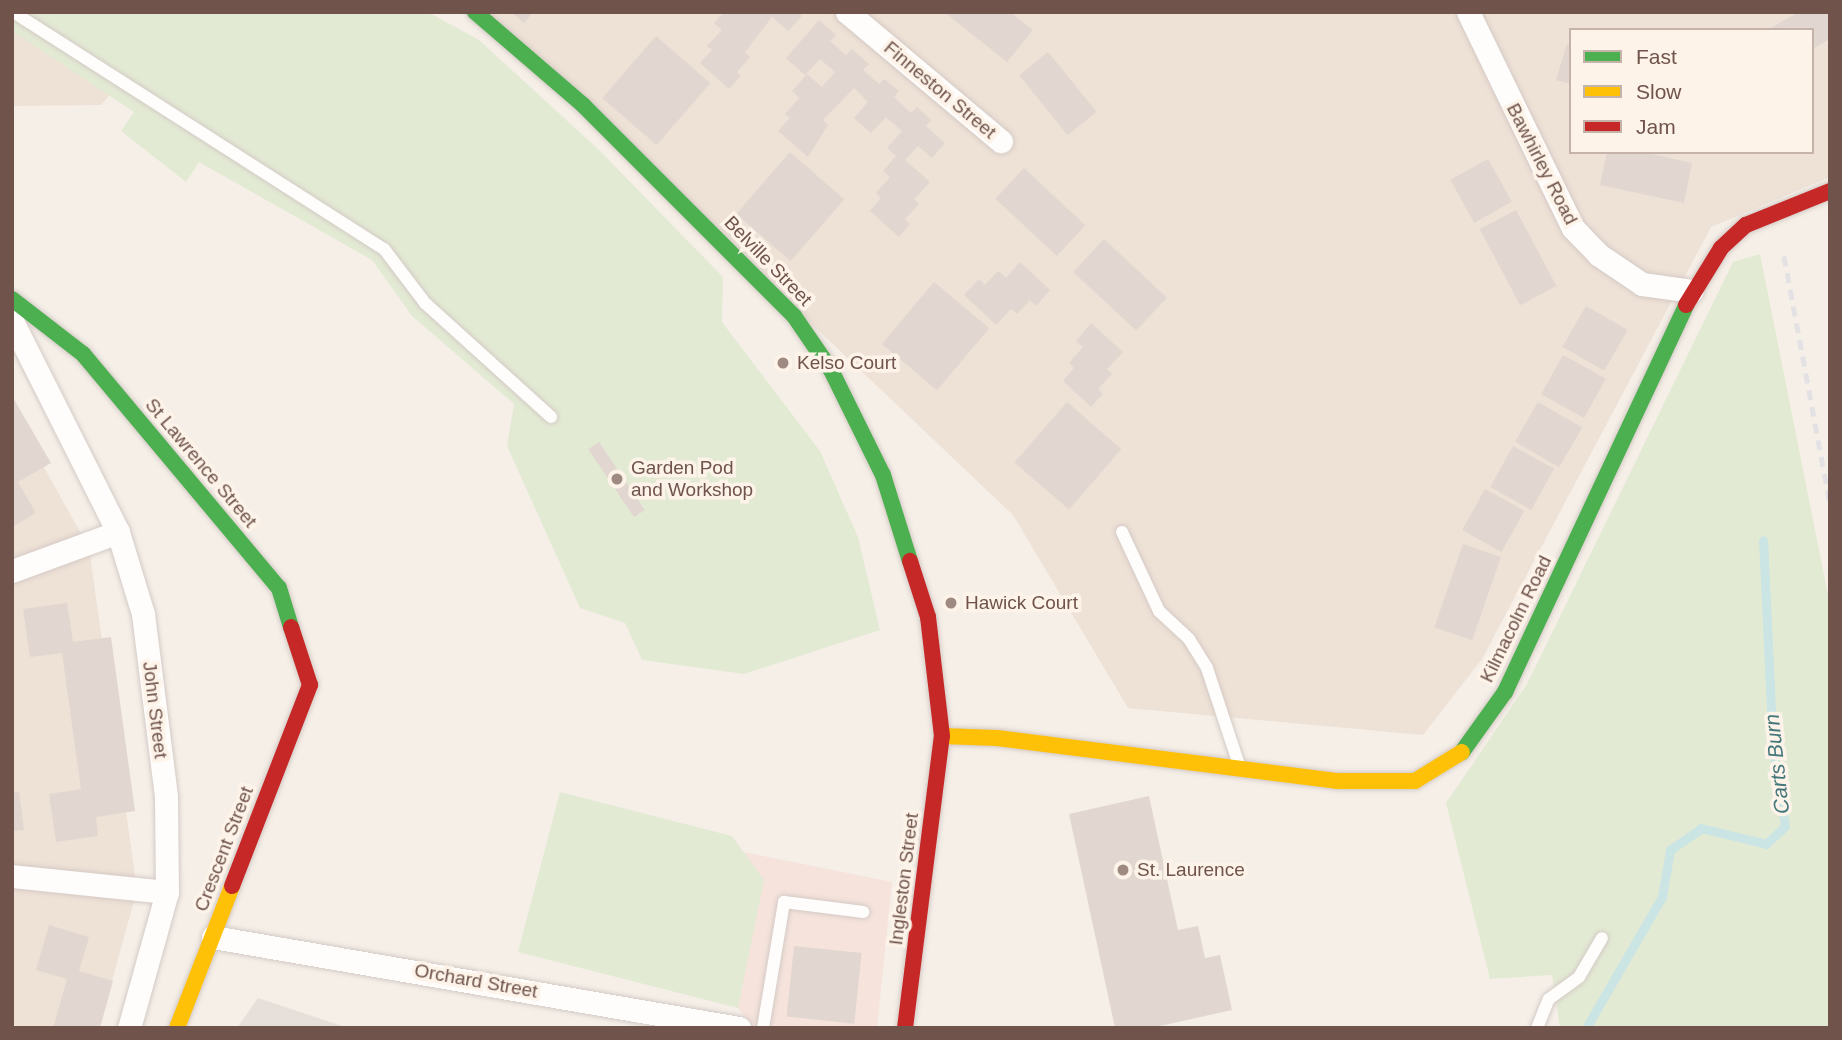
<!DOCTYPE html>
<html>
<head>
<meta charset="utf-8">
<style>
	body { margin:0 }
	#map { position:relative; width:1842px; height:1040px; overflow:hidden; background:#f5efe8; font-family:Helvetica,sans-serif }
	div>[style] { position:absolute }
	.residential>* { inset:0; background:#eee1d6 }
	.commercial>* { inset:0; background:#f5e3dc }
	.industrial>* { inset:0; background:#e7dfd9 }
	.green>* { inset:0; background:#e3ead4 }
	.stream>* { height:9px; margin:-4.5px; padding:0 4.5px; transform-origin:4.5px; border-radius:4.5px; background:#cbe4e4 }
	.building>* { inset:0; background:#e1d7d0; transform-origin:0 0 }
	.roads { filter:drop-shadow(0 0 2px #d4cac5) drop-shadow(0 0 2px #d4cac5) }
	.lane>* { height:12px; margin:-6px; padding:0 6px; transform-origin:6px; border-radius:6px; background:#fefdfc }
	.street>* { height:23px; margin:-11.5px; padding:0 11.5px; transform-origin:11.5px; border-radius:11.5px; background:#fefdfc }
	.fast>* { height:16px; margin:-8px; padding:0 8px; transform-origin:8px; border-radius:8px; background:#4caf50 }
	.slow>* { height:16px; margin:-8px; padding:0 8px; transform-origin:8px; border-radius:8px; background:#ffc107 }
	.jam>* { height:16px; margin:-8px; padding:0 8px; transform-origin:8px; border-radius:8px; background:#c62828 }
	.rail>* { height:5px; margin-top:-2.5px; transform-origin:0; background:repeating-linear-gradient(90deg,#e3e1e4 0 10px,transparent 0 17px) }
	.dots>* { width:19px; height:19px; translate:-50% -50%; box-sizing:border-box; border:4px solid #fdf3e9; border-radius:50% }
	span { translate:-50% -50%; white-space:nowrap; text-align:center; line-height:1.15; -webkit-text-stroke:7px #fdf3e9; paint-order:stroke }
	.street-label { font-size:19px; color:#70544b }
	.poi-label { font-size:19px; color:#70544b }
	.left { translate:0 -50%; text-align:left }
	.water-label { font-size:21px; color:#43777b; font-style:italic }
	.frame { position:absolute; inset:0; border:14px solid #70544b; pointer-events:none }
	.legend { position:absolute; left:1569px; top:28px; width:245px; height:126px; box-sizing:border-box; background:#fdf3e9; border:2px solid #c5b3aa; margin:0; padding:9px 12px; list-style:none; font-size:21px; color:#70544b }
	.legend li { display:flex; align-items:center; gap:14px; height:35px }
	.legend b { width:35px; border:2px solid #c5b3aa }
</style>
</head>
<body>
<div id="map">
	<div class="residential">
		<i style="clip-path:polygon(12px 12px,180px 12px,101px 105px,12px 106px)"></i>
		<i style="clip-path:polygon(evenodd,464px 12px,1830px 12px,1830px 177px,1711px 227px,1482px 659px,1423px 735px,1128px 708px,1013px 515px,518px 45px,464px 12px,1571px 30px,1812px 30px,1812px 152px,1571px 152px,1571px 30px)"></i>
		<i style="clip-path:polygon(12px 410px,89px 548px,137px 890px,99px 1028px,12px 1028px)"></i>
	</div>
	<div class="commercial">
		<i style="clip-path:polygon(743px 852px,892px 882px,877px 1028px,754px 1028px,738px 1008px,763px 880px)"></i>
	</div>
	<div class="industrial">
		<i style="clip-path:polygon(258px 998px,348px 1028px,237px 1028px)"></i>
	</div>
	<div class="green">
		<i style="clip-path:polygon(12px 12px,428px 12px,479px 40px,599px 150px,723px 277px,722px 322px,820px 451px,858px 537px,880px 630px,744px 674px,642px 660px,625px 623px,580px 608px,507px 446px,514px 404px,412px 316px,372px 260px,199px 162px,186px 182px,121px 131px,134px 112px,12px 31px)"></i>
		<i style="clip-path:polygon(1760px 254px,1830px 605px,1830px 1028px,1560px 1028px,1552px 975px,1490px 979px,1446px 803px,1527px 684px,1733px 262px)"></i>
		<i style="clip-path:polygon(560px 792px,732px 836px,764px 880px,738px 1008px,518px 952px)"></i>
	</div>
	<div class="stream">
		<i style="left:1586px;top:1028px;width:151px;rotate:-59.9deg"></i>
		<i style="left:1662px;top:897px;width:48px;rotate:-80.3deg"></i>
		<i style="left:1670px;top:850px;width:38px;rotate:-35deg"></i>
		<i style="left:1701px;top:828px;width:67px;rotate:13.8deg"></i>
		<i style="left:1766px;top:844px;width:26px;rotate:-43deg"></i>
		<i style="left:1785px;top:826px;width:76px;rotate:-99.1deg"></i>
		<i style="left:1773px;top:751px;width:211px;rotate:-92.7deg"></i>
	</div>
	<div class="building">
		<i style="clip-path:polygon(511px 12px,533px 12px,524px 23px)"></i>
		<i style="clip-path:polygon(724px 12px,798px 12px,802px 16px,788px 31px,772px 17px,745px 52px,750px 57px,737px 72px,741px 76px,729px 89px,700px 63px,712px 50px,707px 46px,722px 30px,714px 23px)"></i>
		<i style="clip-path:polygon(944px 12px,1010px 12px,1033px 30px,1007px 62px)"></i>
		<i style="clip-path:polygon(1799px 12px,1830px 12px,1830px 39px,1812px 49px,1812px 30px,1767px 30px)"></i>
		<i style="clip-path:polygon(819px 20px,836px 35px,830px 41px,846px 55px,852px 49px,869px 64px,863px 70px,879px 84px,884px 79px,899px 91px,894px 97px,911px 113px,917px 107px,931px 120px,926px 126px,945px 143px,932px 158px,918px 146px,905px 160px,930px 182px,914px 199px,919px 204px,905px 219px,910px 224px,899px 237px,870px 211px,881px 198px,876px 193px,890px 177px,883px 171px,896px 156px,887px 148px,902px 131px,886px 117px,871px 133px,854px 118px,868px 102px,854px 88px,823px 120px,828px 125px,808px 157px,778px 131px,790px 118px,785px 114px,799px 98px,792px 91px,807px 74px,822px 87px,835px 72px,820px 59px,805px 75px,786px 58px)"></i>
		<i style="left:656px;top:36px;width:72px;height:82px;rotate:41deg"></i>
		<i style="clip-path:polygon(1567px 44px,1571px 46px,1571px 84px,1556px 80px)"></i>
		<i style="left:1048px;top:52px;width:77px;height:37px;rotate:51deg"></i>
		<i style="left:790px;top:152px;width:72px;height:82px;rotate:41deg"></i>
		<i style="clip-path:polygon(1607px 152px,1643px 152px,1692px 163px,1684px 203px,1600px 185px)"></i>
		<i style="left:1488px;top:159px;width:49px;height:43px;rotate:61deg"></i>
		<i style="left:1024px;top:168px;width:84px;height:42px;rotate:43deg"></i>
		<i style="left:1516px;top:210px;width:86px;height:41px;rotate:62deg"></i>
		<i style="left:1104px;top:239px;width:86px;height:45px;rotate:43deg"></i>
		<i style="clip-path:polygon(1020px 262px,1050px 290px,1036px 306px,1030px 300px,1017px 314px,1011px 309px,996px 325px,964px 295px,979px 279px,985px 285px,998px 271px,1006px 278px)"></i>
		<i style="left:934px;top:282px;width:72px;height:81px;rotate:40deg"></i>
		<i style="left:1586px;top:306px;width:48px;height:47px;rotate:30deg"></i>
		<i style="clip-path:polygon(1091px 323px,1123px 352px,1107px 369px,1112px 374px,1098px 389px,1103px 394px,1091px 407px,1063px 381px,1074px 368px,1069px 363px,1083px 347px,1076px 341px)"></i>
		<i style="left:1563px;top:355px;width:49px;height:45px;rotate:29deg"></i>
		<i style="clip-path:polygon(12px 396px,51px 463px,18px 482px,36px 513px,12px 527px)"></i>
		<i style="left:1067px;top:402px;width:72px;height:80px;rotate:41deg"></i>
		<i style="left:1538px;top:402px;width:51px;height:46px;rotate:30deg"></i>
		<i style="left:599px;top:442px;width:82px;height:13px;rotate:56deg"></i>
		<i style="left:1513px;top:446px;width:47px;height:47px;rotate:29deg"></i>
		<i style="left:1485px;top:489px;width:45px;height:47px;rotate:29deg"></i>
		<i style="left:1463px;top:544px;width:40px;height:88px;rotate:19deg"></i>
		<i style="clip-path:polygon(67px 603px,73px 642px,111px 637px,135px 811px,96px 817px,98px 836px,56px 842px,49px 794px,81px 789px,62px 653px,30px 657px,23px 609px)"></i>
		<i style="clip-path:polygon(19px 792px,24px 830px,12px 831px,12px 793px)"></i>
		<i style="clip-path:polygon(1149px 796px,1178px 930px,1198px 926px,1205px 958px,1220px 955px,1232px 1010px,1151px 1028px,1115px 1028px,1069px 814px)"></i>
		<i style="clip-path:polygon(49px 925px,89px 937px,79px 971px,113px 981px,100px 1028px,53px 1028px,67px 979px,36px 970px)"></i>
		<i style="left:794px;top:946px;width:68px;height:71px;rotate:6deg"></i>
	</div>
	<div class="roads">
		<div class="lane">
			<i style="left:13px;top:12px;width:440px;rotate:32.6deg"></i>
			<i style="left:384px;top:249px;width:68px;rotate:52.8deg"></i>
			<i style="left:425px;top:303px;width:170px;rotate:42.1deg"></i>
			<i style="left:1122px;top:532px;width:87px;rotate:64.9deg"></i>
			<i style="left:1159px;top:611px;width:41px;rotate:43deg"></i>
			<i style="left:1189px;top:639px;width:34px;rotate:58deg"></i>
			<i style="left:1207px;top:668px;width:102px;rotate:71.7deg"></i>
			<i style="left:763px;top:1028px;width:128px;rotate:-80.5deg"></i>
			<i style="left:784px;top:902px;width:80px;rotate:7.2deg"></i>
			<i style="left:1537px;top:1028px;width:31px;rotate:-68deg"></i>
			<i style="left:1549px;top:999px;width:37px;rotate:-36deg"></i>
			<i style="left:1579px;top:977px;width:45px;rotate:-59.5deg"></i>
		</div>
		<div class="street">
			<i style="left:847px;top:12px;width:201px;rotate:40deg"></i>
			<i style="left:1468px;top:12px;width:240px;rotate:64.1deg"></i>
			<i style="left:1573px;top:228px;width:37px;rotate:46deg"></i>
			<i style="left:1599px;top:255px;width:52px;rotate:34deg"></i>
			<i style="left:1642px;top:284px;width:50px;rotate:8deg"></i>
			<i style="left:12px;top:321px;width:236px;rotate:63.3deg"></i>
			<i style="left:118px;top:532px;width:86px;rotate:73deg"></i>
			<i style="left:143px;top:614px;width:184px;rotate:82.8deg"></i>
			<i style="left:166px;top:797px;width:95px;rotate:89.4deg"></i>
			<i style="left:167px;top:892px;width:141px;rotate:105.6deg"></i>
			<i style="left:12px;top:571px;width:113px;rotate:-20.2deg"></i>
			<i style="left:12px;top:876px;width:156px;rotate:5.9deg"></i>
			<i style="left:213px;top:937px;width:534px;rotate:9.82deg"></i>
		</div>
		<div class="fast">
			<i style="left:475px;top:12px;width:143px;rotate:40.7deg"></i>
			<i style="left:583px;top:105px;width:298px;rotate:45deg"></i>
			<i style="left:794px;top:316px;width:65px;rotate:55.6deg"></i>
			<i style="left:831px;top:370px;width:117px;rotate:63.7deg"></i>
			<i style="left:883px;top:475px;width:90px;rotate:72.6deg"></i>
			<i style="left:12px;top:299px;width:90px;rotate:37.8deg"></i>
			<i style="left:83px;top:354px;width:305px;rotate:50.1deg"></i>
			<i style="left:279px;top:588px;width:41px;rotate:72.9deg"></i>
			<i style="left:1462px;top:752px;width:74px;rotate:-54.4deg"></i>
			<i style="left:1505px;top:692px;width:427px;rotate:-64.9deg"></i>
		</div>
		<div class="slow">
			<i style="left:942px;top:736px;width:55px;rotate:2.1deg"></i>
			<i style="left:997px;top:738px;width:344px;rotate:7.2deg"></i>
			<i style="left:1338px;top:781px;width:77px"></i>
			<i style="left:1415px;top:781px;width:55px;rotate:-31.7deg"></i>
			<i style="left:177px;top:1028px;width:152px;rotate:-68.8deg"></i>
		</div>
		<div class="jam">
			<i style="left:1686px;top:305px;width:67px;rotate:-58.4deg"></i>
			<i style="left:1721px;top:248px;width:34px;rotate:-43deg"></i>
			<i style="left:1746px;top:225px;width:91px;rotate:-22deg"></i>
			<i style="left:232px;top:886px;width:216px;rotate:-68.8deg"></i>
			<i style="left:310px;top:685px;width:61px;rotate:-108.1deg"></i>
			<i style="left:905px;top:1028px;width:294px;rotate:-82.8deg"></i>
			<i style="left:942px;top:736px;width:120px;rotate:-96.7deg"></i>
			<i style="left:928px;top:617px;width:59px;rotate:-107.8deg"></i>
		</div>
	</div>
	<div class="rail">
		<i style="left:1784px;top:256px;width:253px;rotate:79.5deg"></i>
	</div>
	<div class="dots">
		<i style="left:783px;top:363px;background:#9f8a82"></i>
		<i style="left:617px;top:479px;background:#9f8a82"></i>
		<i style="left:951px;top:603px;background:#9f8a82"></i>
		<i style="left:1123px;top:870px;background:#9f8a82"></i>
	</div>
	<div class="street-label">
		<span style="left:940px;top:90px;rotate:40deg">Finneston Street</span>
		<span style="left:1542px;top:164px;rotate:63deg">Bawhirley Road</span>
		<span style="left:768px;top:261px;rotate:46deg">Belville Street</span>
		<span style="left:201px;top:463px;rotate:50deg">St Lawrence Street</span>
		<span style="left:1516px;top:619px;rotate:-64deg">Kilmacolm Road</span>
		<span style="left:155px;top:710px;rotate:83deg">John Street</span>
		<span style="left:224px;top:849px;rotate:-69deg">Crescent Street</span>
		<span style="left:904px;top:879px;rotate:-83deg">Ingleston Street</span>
		<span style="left:476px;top:981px;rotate:10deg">Orchard Street</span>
	</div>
	<div class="poi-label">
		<span class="left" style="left:797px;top:363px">Kelso Court</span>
		<span class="left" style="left:631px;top:479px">Garden Pod<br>and Workshop</span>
		<span class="left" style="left:965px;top:603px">Hawick Court</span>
		<span class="left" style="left:1137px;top:870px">St. Laurence</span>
	</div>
	<div class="water-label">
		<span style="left:1777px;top:764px;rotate:-96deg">Carts Burn</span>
	</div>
	<div class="frame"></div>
	<ul class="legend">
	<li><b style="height:9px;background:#4caf50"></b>Fast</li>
	<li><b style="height:9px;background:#ffc107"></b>Slow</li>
	<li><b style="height:9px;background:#c62828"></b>Jam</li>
	</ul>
</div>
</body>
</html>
